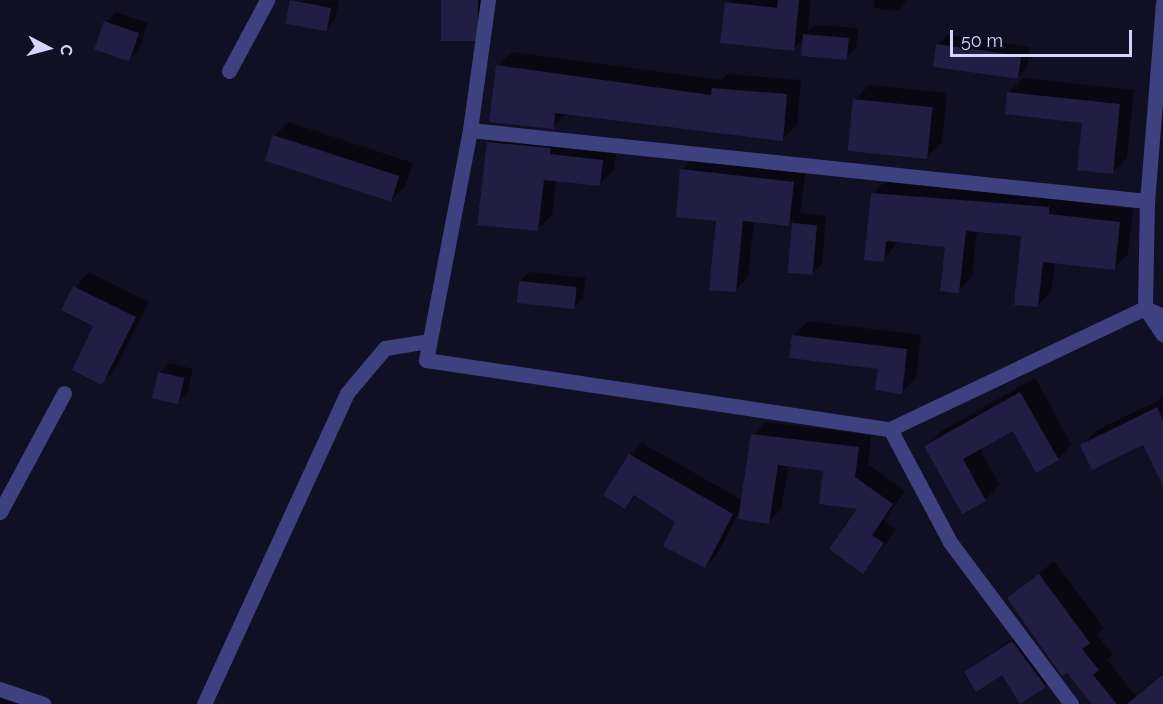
<!DOCTYPE html>
<html>
<head>
<meta charset="utf-8">
<style>
	body { margin:0 }
	#map { position:relative; width:1163px; height:704px; overflow:hidden; background:#110f23; font-family:Raleway,sans-serif }
	div>[style] { position:absolute }
	.shadow>* { inset:0; background:#0007 }
	.building>* { inset:0; background:#211d43; transform-origin:0 0 }
	.minor>* { height:15px; margin:-7.5px; padding:0 7.5px; transform-origin:7.5px; border-radius:7.5px; background:#3d417f }
	span { translate:-50% -50%; white-space:nowrap; text-align:center; line-height:1.15; -webkit-text-stroke:5px #110f23; paint-order:stroke }
	.north { position:absolute; left:18px; top:18px; width:60px; height:60px; -webkit-text-stroke:4px #110f23; paint-order:stroke; rotate:96deg; font-size:16px; font-weight:700; line-height:24px; text-align:center; color:#d5d4fd }
	.north::after { content:''; display:block; margin:auto; width:21px; height:27px; background:#d5d4fd; clip-path:polygon(50% 0,100% 100%,50% 72%,0 100%) }
	.scale { position:absolute; left:950px; top:30px; width:182px; height:27px; box-sizing:border-box; border:3px solid #d5d4fd; border-top:0; padding-left:8px; font-size:18px; line-height:21px; white-space:nowrap; color:#d5d4fd; -webkit-text-stroke:4px #110f23; paint-order:stroke }
</style>
</head>
<body>
<div id="map">
	<div class="shadow">
		<i style="clip-path:polygon(339px 0,335px 20px,325px 30px,292px 1px)"></i>
		<i style="clip-path:polygon(443px 0,491px 0,486px 29px,471px 43px)"></i>
		<i style="clip-path:polygon(729px 0,811px 0,808px 31px,814px 25px,858px 28px,856px 48px,846px 58px,804px 39px,793px 49px,726px 3px)"></i>
		<i style="clip-path:polygon(875px 0,908px 0,898px 11px,874px 8px)"></i>
		<i style="clip-path:polygon(116px 12px,148px 23px,139px 50px,129px 59px,106px 22px)"></i>
		<i style="clip-path:polygon(947px 35px,1030px 47px,1027px 68px,1018px 78px,937px 45px)"></i>
		<i style="clip-path:polygon(512px 52px,721px 80px,728px 74px,801px 80px,797px 125px,783px 139px,567px 113px,553px 127px,497px 66px)"></i>
		<i style="clip-path:polygon(1023px 78px,1134px 90px,1127px 158px,1112px 173px,1084px 121px,1009px 92px)"></i>
		<i style="clip-path:polygon(869px 85px,947px 93px,942px 142px,928px 156px,855px 100px)"></i>
		<i style="clip-path:polygon(289px 122px,413px 163px,405px 186px,391px 201px,274px 136px)"></i>
		<i style="clip-path:polygon(503px 128px,617px 146px,614px 170px,599px 185px,556px 180px,552px 215px,537px 230px,488px 142px)"></i>
		<i style="clip-path:polygon(695px 156px,806px 169px,800px 213px,826px 216px,822px 264px,812px 274px,789px 272px,794px 219px,788px 224px,754px 221px,748px 277px,735px 291px,718px 220px,682px 169px)"></i>
		<i style="clip-path:polygon(886px 180px,1062px 194px,1062px 200px,1133px 209px,1128px 254px,1114px 268px,1055px 262px,1051px 292px,1037px 306px,1023px 235px,977px 230px,972px 277px,958px 291px,946px 246px,898px 241px,884px 260px,873px 194px)"></i>
		<i style="clip-path:polygon(89px 272px,149px 302px,116px 368px,101px 383px,95px 326px,75px 287px)"></i>
		<i style="clip-path:polygon(530px 272px,586px 278px,583px 298px,574px 308px,520px 281px)"></i>
		<i style="clip-path:polygon(808px 321px,921px 335px,916px 378px,901px 392px,880px 368px,793px 336px)"></i>
		<i style="clip-path:polygon(169px 363px,193px 369px,188px 393px,178px 402px,160px 373px)"></i>
		<i style="clip-path:polygon(1035px 378px,1072px 445px,1058px 459px,1014px 429px,979px 448px,1000px 485px,986px 499px,963px 512px,926px 446px,940px 432px)"></i>
		<i style="clip-path:polygon(1163px 398px,1163px 483px,1143px 442px,1082px 446px,1096px 431px)"></i>
		<i style="clip-path:polygon(766px 422px,871px 435px,868px 464px,905px 491px,884px 521px,896px 530px,863px 572px,859px 508px,825px 470px,789px 464px,781px 509px,768px 523px,740px 511px,717px 554px,705px 567px,677px 521px,637px 495px,625px 507px,630px 455px,642px 443px,742px 500px,753px 435px)"></i>
		<i style="clip-path:polygon(1054px 561px,1104px 628px,1097px 635px,1113px 654px,1107px 660px,1136px 696px,1163px 673px,1163px 704px,1094px 704px,1009px 598px)"></i>
		<i style="clip-path:polygon(1022px 632px,1055px 676px,1021px 701px,1003px 673px,965px 672px)"></i>
		<i style="clip-path:polygon(0 690px,41px 704px,0 704px)"></i>
	</div>
	<div class="building">
		<i style="left:290px;top:0;width:42px;height:24px;rotate:11deg"></i>
		<i style="left:441px;top:0;width:37px;height:41px"></i>
		<i style="clip-path:polygon(778px 0,799px 0,794px 51px,720px 43px,725px 2px,777px 8px)"></i>
		<i style="left:104px;top:21px;width:37px;height:30px;rotate:19deg"></i>
		<i style="left:803px;top:34px;width:46px;height:22px;rotate:5deg"></i>
		<i style="left:936px;top:44px;width:86px;height:23px;rotate:8deg"></i>
		<i style="clip-path:polygon(496px 65px,711px 95px,712px 88px,787px 94px,783px 141px,555px 113px,554px 129px,489px 122px)"></i>
		<i style="clip-path:polygon(1007px 92px,1120px 104px,1113px 174px,1077px 170px,1082px 123px,1005px 114px)"></i>
		<i style="left:853px;top:99px;width:80px;height:52px;rotate:6deg"></i>
		<i style="left:273px;top:135px;width:133px;height:27px;rotate:18deg"></i>
		<i style="clip-path:polygon(487px 142px,551px 148px,550px 154px,603px 160px,600px 186px,544px 180px,538px 231px,477px 225px)"></i>
		<i style="clip-path:polygon(680px 169px,794px 182px,789px 226px,743px 221px,736px 292px,709px 290px,716px 221px,676px 217px)"></i>
		<i style="clip-path:polygon(871px 193px,1049px 207px,1049px 214px,1120px 222px,1115px 270px,1043px 262px,1038px 307px,1014px 305px,1021px 236px,966px 231px,959px 293px,940px 291px,945px 247px,886px 241px,884px 262px,864px 260px)"></i>
		<i style="left:792px;top:223px;width:25px;height:50px;rotate:5deg"></i>
		<i style="left:519px;top:281px;width:58px;height:22px;rotate:6deg"></i>
		<i style="clip-path:polygon(73px 286px,136px 317px,102px 385px,72px 370px,93px 326px,61px 310px)"></i>
		<i style="clip-path:polygon(792px 335px,907px 349px,902px 394px,875px 390px,878px 369px,789px 358px)"></i>
		<i style="left:158px;top:372px;width:27px;height:27px;rotate:13deg"></i>
		<i style="clip-path:polygon(1020px 392px,1059px 460px,1036px 473px,1013px 431px,963px 459px,986px 501px,962px 514px,924px 446px)"></i>
		<i style="clip-path:polygon(1157px 407px,1163px 420px,1163px 486px,1143px 445px,1092px 470px,1080px 445px)"></i>
		<i style="clip-path:polygon(751px 434px,859px 447px,855px 477px,893px 504px,872px 535px,884px 543px,863px 574px,829px 549px,857px 509px,819px 504px,823px 471px,778px 465px,769px 524px,738px 519px)"></i>
		<i style="clip-path:polygon(629px 454px,733px 514px,705px 568px,663px 546px,675px 522px,634px 495px,625px 509px,603px 495px)"></i>
		<i style="clip-path:polygon(1039px 574px,1090px 643px,1082px 649px,1099px 670px,1093px 675px,1117px 704px,1092px 704px,1067px 673px,1062px 676px,1007px 598px)"></i>
		<i style="clip-path:polygon(1012px 641px,1046px 687px,1020px 704px,1002px 675px,976px 692px,964px 672px)"></i>
		<i style="clip-path:polygon(1163px 674px,1163px 704px,1127px 704px)"></i>
	</div>
	<div class="minor">
		<i style="left:488px;top:0;width:131px;rotate:97.9deg"></i>
		<i style="left:470px;top:130px;width:234px;rotate:100.8deg"></i>
		<i style="left:426px;top:360px;width:469px;rotate:8.5deg"></i>
		<i style="left:890px;top:429px;width:282px;rotate:-25.4deg"></i>
		<i style="left:1145px;top:308px;width:20px;rotate:24deg"></i>
		<i style="left:1163px;top:3px;width:199px;rotate:94.6deg"></i>
		<i style="left:1147px;top:201px;width:107px;rotate:91.1deg"></i>
		<i style="left:1145px;top:308px;width:32px;rotate:56deg"></i>
		<i style="left:229px;top:71px;width:81px;rotate:-61.8deg"></i>
		<i style="left:470px;top:130px;width:681px;rotate:5.99deg"></i>
		<i style="left:890px;top:429px;width:128px;rotate:62deg"></i>
		<i style="left:950px;top:542px;width:202px;rotate:53.2deg"></i>
		<i style="left:0;top:512px;width:135px;rotate:-61.7deg"></i>
		<i style="left:0;top:689px;width:46px;rotate:19.2deg"></i>
		<i style="left:204px;top:704px;width:342px;rotate:-65.3deg"></i>
		<i style="left:347px;top:393px;width:59px;rotate:-49.8deg"></i>
		<i style="left:385px;top:348px;width:45px;rotate:-9deg"></i>
	</div>
	<div class="north">С</div>
	<div class="scale">50 m</div>
</div>
</body>
</html>
